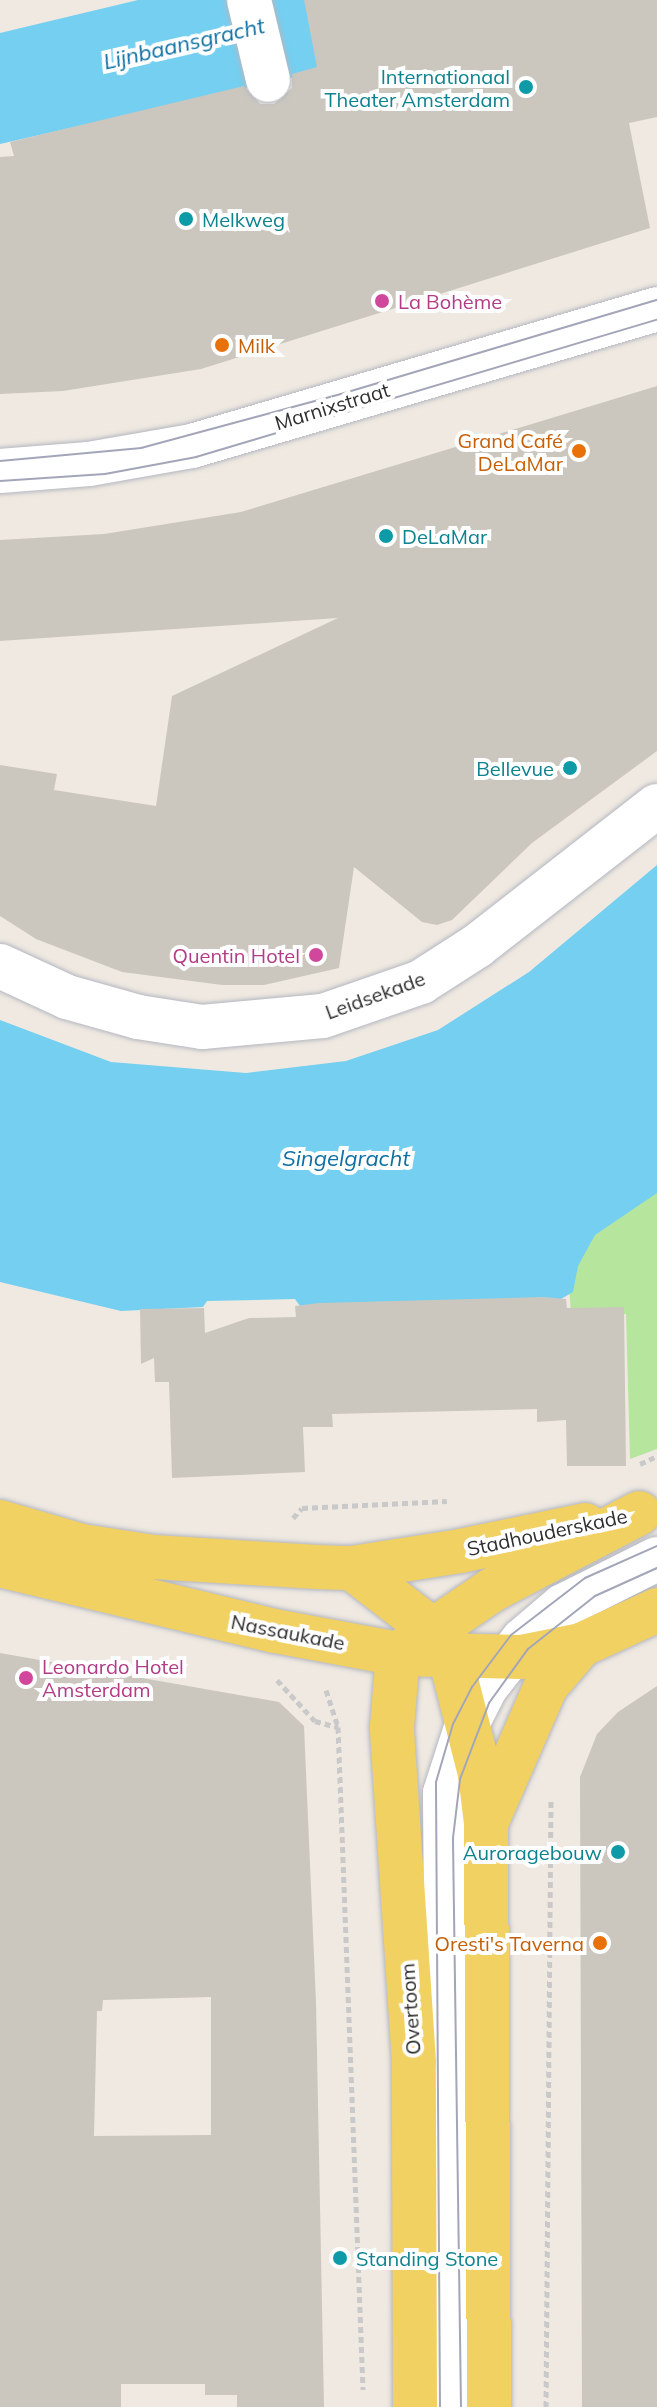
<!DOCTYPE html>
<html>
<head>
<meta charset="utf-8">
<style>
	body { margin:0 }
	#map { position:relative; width:657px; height:2407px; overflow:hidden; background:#efe9e1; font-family:Mulish,sans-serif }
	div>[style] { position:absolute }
	.green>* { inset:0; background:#b6e59e }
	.water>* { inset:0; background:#75cff0 }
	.building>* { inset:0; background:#cbc7bf }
	.path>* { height:5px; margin-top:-2.5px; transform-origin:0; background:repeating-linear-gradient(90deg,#c9c9c9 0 6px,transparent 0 10px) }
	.roads { filter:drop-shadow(0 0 2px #b4b7c1) drop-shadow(0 0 2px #b4b7c1) }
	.minor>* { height:44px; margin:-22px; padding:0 22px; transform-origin:22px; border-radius:22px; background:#fff }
	.major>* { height:44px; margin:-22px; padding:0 22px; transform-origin:22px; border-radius:22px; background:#f2d163 }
	.tram>* { height:2px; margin:-1px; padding:0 1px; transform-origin:1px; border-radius:1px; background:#a3a6b8 }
	.dots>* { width:22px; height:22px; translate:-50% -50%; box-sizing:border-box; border:4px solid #fff; border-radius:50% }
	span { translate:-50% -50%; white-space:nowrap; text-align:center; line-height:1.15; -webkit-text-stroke:8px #fff; paint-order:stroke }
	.culture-label { font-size:20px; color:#0d838f }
	.right { translate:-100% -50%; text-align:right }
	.left { translate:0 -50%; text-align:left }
	.hotel-label { font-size:20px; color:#b23c85 }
	.food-label { font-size:20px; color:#c56008 }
	.street-label { font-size:20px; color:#2e2e2e }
	.water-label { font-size:22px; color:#0d6fa3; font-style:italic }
</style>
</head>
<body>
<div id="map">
	<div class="green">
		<i style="clip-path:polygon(657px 1176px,657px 1449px,630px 1459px,626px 1314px,571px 1314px,569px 1284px,572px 1262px,613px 1209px)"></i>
	</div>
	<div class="water">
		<i style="clip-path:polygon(138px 0,634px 0,0 144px,0 33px)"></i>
		<i style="clip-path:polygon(657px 865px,657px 1193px,595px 1235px,578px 1266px,573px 1292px,561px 1299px,300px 1306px,295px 1299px,207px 1301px,203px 1307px,121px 1311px,0 1282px,0 1020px,111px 1062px,246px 1073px,346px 1061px,438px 1030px,529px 972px)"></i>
	</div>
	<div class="building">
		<i style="clip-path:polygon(304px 0,657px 0,657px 117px,629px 123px,650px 228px,201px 369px,63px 391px,0 394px,0 157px,14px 156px,10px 142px,244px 86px,260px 104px,274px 104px,292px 88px,292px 74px,317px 67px)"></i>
		<i style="clip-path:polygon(657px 386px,657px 751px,532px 843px,452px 920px,437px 925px,422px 922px,354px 867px,339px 968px,264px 985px,222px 985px,122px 972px,36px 939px,0 916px,0 765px,57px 774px,54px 790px,156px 806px,172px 696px,338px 618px,0 641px,0 540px,104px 534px,241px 512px)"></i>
		<i style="clip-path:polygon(543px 1297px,566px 1299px,567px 1308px,624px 1307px,626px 1466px,567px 1466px,566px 1420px,537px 1422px,537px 1409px,332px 1414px,333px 1427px,303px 1427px,305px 1472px,172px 1478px,169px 1382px,155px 1382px,154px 1358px,141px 1364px,140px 1309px,204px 1308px,205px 1333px,249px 1318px,296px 1317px,295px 1306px,319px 1303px)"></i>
		<i style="clip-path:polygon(evenodd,0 1653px,279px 1702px,304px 1726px,316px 2002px,324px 2407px,237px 2407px,237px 2395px,205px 2395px,205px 2384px,121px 2384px,121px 2407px,0 2407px,0 1653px,211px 1997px,211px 2135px,94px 2136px,97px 2011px,102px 2011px,103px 2000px,211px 1997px)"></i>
		<i style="clip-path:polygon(657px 1686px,657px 2407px,582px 2407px,580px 1777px,597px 1734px,618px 1712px)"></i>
	</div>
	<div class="path">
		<i style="left:640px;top:1464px;width:19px;rotate:-25deg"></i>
		<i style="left:293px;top:1518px;width:13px;rotate:-48deg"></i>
		<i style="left:302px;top:1508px;width:145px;rotate:-2.8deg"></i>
		<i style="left:277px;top:1680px;width:56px;rotate:47.2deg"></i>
		<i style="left:315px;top:1721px;width:24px;rotate:15deg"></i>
		<i style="left:326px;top:1690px;width:39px;rotate:72deg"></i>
		<i style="left:338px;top:1727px;width:663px;rotate:87.84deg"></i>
		<i style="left:546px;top:2407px;width:607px;rotate:-89.53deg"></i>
	</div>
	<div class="roads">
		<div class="minor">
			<i style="left:249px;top:0;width:82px;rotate:76.6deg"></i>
			<i style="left:0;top:471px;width:89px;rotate:-4.5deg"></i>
			<i style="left:89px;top:464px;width:105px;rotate:-9.9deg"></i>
			<i style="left:192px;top:446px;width:485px;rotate:-16.4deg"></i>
			<i style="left:0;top:966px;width:74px;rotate:24.8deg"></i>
			<i style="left:67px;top:997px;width:74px;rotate:15.7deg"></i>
			<i style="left:138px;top:1017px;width:65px;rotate:8.9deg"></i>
			<i style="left:202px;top:1027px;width:121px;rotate:-5.2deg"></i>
			<i style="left:323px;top:1016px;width:104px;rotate:-19.1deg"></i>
			<i style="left:421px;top:982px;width:67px;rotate:-32.7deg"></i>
			<i style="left:477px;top:946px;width:228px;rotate:-37.9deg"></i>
			<i style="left:450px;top:2407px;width:614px;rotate:-90.47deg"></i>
			<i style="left:445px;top:1793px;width:75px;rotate:-72.1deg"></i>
			<i style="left:468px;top:1722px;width:39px;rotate:-63deg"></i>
			<i style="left:486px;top:1687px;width:60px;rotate:-51.8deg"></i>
			<i style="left:523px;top:1640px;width:52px;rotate:-40.4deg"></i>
			<i style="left:563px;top:1606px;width:105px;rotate:-26.6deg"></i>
		</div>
		<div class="major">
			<i style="left:0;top:1522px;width:85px;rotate:16.3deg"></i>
			<i style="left:82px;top:1546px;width:72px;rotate:8.8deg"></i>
			<i style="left:153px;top:1557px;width:164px;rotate:3.5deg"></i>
			<i style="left:317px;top:1567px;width:35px;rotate:2deg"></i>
			<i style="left:352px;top:1568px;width:109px;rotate:-8.9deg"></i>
			<i style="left:460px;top:1551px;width:128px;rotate:-11.7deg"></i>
			<i style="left:0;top:1565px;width:283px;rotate:13.5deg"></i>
			<i style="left:275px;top:1631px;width:125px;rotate:10.6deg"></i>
			<i style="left:398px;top:1654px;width:123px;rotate:1.4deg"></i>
			<i style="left:521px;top:1657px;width:61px;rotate:-11.3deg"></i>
			<i style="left:581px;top:1645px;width:84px;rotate:-24.7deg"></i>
			<i style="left:352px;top:1568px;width:98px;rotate:37.6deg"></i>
			<i style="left:430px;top:1628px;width:34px;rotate:54deg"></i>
			<i style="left:450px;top:1656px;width:122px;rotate:75.7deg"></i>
			<i style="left:480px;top:1774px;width:49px;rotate:83deg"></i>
			<i style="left:486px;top:1823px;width:584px;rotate:89.71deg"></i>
			<i style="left:487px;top:1821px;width:147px;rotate:-66.4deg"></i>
			<i style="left:546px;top:1686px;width:54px;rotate:-49.5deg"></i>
			<i style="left:415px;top:2407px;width:345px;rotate:-90.2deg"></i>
			<i style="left:414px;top:2062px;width:336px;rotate:-93.8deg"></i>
			<i style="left:392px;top:1727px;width:73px;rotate:-85.3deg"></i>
			<i style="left:398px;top:1654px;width:114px;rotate:-34.2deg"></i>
			<i style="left:492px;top:1590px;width:166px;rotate:-27.6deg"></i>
		</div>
	</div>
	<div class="tram">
		<i style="left:0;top:461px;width:142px;rotate:-5.3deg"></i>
		<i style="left:141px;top:448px;width:207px;rotate:-15.1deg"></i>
		<i style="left:341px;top:394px;width:330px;rotate:-16.6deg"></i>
		<i style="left:0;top:481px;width:105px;rotate:-3.8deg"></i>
		<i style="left:105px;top:474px;width:93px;rotate:-10.6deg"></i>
		<i style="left:196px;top:457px;width:481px;rotate:-16.6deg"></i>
		<i style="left:440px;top:2407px;width:625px;rotate:-90.37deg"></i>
		<i style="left:436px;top:1782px;width:60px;rotate:-73.7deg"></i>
		<i style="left:453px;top:1724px;width:42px;rotate:-62.8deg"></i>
		<i style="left:472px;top:1687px;width:65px;rotate:-53.1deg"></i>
		<i style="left:511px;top:1635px;width:93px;rotate:-37.6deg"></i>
		<i style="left:585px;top:1578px;width:79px;rotate:-24deg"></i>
		<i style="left:461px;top:2407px;width:569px;rotate:-90.81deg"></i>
		<i style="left:453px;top:1838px;width:59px;rotate:-83.2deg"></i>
		<i style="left:460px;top:1779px;width:81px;rotate:-69.1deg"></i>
		<i style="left:489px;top:1703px;width:67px;rotate:-54.2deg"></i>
		<i style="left:528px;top:1649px;width:85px;rotate:-38.3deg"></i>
		<i style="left:595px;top:1596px;width:68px;rotate:-24.3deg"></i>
	</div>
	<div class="dots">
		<i style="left:526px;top:87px;background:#0f9aa8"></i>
		<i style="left:186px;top:219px;background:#0f9aa8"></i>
		<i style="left:382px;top:301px;background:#d1479c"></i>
		<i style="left:222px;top:345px;background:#e8710a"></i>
		<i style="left:579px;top:451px;background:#e8710a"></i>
		<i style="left:386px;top:536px;background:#0f9aa8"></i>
		<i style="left:570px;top:768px;background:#0f9aa8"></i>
		<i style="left:316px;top:955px;background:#d1479c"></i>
		<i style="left:26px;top:1678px;background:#d1479c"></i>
		<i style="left:618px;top:1852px;background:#0f9aa8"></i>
		<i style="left:600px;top:1943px;background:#e8710a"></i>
		<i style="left:340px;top:2258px;background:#0f9aa8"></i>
	</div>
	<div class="culture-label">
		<span class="right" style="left:510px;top:88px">Internationaal<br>Theater Amsterdam</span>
		<span class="left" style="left:202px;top:219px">Melkweg</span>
		<span class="left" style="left:402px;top:536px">DeLaMar</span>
		<span class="right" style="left:554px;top:768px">Bellevue</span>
		<span class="right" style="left:602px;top:1852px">Auroragebouw</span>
		<span class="left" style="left:356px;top:2258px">Standing Stone</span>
	</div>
	<div class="hotel-label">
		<span class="left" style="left:398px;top:301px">La Bohème</span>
		<span class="right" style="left:300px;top:955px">Quentin Hotel</span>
		<span class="left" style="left:42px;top:1678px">Leonardo Hotel<br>Amsterdam</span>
	</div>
	<div class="food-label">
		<span class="left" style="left:238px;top:345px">Milk</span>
		<span class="right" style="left:563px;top:452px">Grand Café<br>DeLaMar</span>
		<span class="right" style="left:584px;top:1943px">Oresti's Taverna</span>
	</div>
	<div class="street-label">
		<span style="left:332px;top:406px;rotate:-17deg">Marnixstraat</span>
		<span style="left:375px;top:995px;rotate:-20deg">Leidsekade</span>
		<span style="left:547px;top:1532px;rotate:-12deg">Stadhouderskade</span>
		<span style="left:288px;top:1632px;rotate:11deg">Nassaukade</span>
		<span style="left:410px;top:2009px;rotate:-94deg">Overtoom</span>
	</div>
	<div class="water-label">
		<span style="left:184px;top:44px;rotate:-13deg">Lijnbaansgracht</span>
		<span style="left:346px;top:1159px">Singelgracht</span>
	</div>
</div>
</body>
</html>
